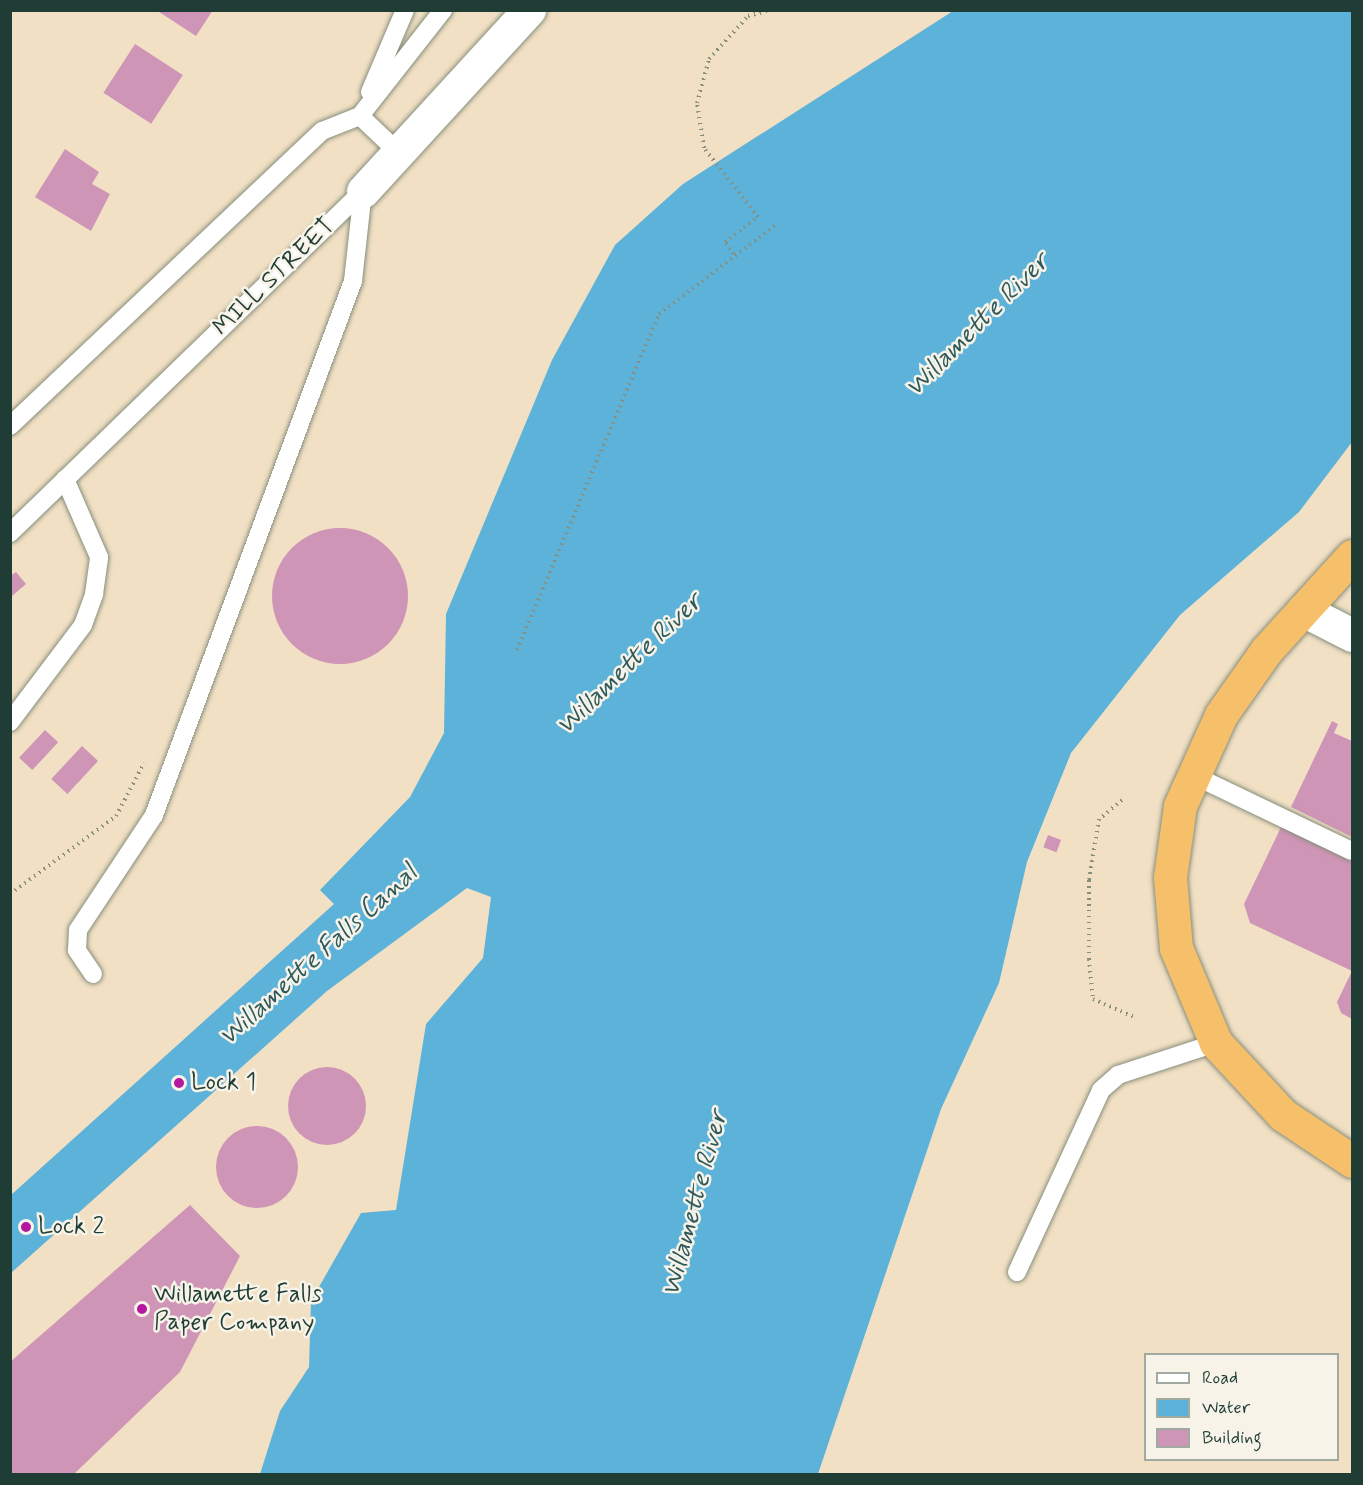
<!DOCTYPE html>
<html>
<head>
<meta charset="utf-8">
<style>
	body { margin:0 }
	#map { position:relative; width:1363px; height:1485px; overflow:hidden; background:#f1e0c4; font-family:Mynerve,sans-serif }
	div>[style] { position:absolute }
	.water>* { inset:0; background:#5db2d9 }
	.building>* { inset:0; background:#cf95b7; transform-origin:0 0 }
	.round { border-radius:50% }
	.path>* { height:4px; margin-top:-2px; transform-origin:0; background:repeating-linear-gradient(90deg,#888e7c 0 1.5px,transparent 0 6px) }
	.roads { filter:drop-shadow(0 0 2px #888e7c) drop-shadow(0 0 2px #888e7c) }
	.service>* { height:18px; margin:-9px; padding:0 9px; transform-origin:9px; border-radius:9px; background:#fff }
	.minor>* { height:33px; margin:-16.5px; padding:0 16.5px; transform-origin:16.5px; border-radius:16.5px; background:#fff }
	.tertiary>* { height:33px; margin:-16.5px; padding:0 16.5px; transform-origin:16.5px; border-radius:16.5px; background:#fff }
	.trunk>* { height:33px; margin:-16.5px; padding:0 16.5px; transform-origin:16.5px; border-radius:16.5px; background:#f6c06b }
	.dots>* { width:16px; height:16px; translate:-50% -50%; box-sizing:border-box; border:3px solid #f7f3e8; border-radius:50% }
	span { translate:-50% -50%; white-space:nowrap; text-align:center; line-height:1.15; -webkit-text-stroke:5px #f7f3e8; paint-order:stroke }
	.street-label { font-size:24px; color:#1f3d34 }
	.poi-label { font-size:24px; color:#1f3d34 }
	.left { translate:0 -50%; text-align:left }
	.water-label { font-size:26px; color:#2e5a5d; font-style:italic }
	.frame { position:absolute; inset:0; border:12px solid #1f3d34; pointer-events:none }
	.legend { position:absolute; left:1144px; top:1353px; width:195px; height:108px; box-sizing:border-box; background:#f7f3e8; border:2px solid #a1aaa0; margin:0; padding:8px 10px; list-style:none; font-size:18px; color:#1f3d34 }
	.legend li { display:flex; align-items:center; gap:12px; height:30px }
	.legend b { width:30px; border:2px solid #a1aaa0 }
</style>
</head>
<body>
<div id="map">
	<div class="water">
		<i style="clip-path:polygon(953px 11px,1352px 11px,1352px 442px,1299px 512px,1180px 615px,1071px 753px,1027px 862px,999px 983px,941px 1109px,818px 1474px,260px 1474px,280px 1411px,309px 1367px,311px 1301px,361px 1213px,396px 1210px,426px 1024px,483px 958px,491px 897px,467px 888px,327px 991px,11px 1273px,11px 1195px,334px 904px,320px 890px,410px 797px,444px 733px,446px 614px,552px 360px,615px 245px,683px 184px)"></i>
	</div>
	<div class="building">
		<i style="clip-path:polygon(156px 10px,213px 10px,196px 36px)"></i>
		<i style="left:135px;top:44px;width:57px;height:58px;rotate:33deg"></i>
		<i style="clip-path:polygon(65px 149px,99px 172px,92px 184px,110px 194px,91px 231px,35px 197px)"></i>
		<i class="round" style="left:272px;top:528px;width:136px;height:136px"></i>
		<i style="clip-path:polygon(16px 572px,26px 584px,12px 596px,10px 576px)"></i>
		<i style="clip-path:polygon(1332px 721px,1338px 724px,1334px 733px,1352px 741px,1352px 837px,1291px 807px)"></i>
		<i style="left:45px;top:730px;width:18px;height:38px;rotate:43deg"></i>
		<i style="left:82px;top:746px;width:22px;height:45px;rotate:43deg"></i>
		<i style="clip-path:polygon(1284px 821px,1352px 854px,1352px 1019px,1341px 1013px,1337px 1002px,1352px 971px,1250px 923px,1244px 904px)"></i>
		<i style="left:1048px;top:835px;width:14px;height:13px;rotate:21deg"></i>
		<i class="round" style="left:288px;top:1067px;width:78px;height:78px"></i>
		<i class="round" style="left:216px;top:1126px;width:82px;height:82px"></i>
		<i style="clip-path:polygon(190px 1205px,240px 1256px,180px 1372px,74px 1474px,10px 1474px,10px 1362px)"></i>
	</div>
	<div class="path">
		<i style="left:734px;top:254px;width:15px;rotate:-127deg"></i>
		<i style="left:725px;top:242px;width:41px;rotate:-37.1deg"></i>
		<i style="left:758px;top:217px;width:88px;rotate:-128deg"></i>
		<i style="left:704px;top:148px;width:46px;rotate:-98.8deg"></i>
		<i style="left:697px;top:103px;width:46px;rotate:-74.7deg"></i>
		<i style="left:709px;top:59px;width:58px;rotate:-47.8deg"></i>
		<i style="left:748px;top:16px;width:23px;rotate:-15deg"></i>
		<i style="left:517px;top:650px;width:365px;rotate:-67.1deg"></i>
		<i style="left:659px;top:314px;width:150px;rotate:-37.4deg"></i>
		<i style="left:1122px;top:800px;width:30px;rotate:140deg"></i>
		<i style="left:1099px;top:819px;width:62px;rotate:99.3deg"></i>
		<i style="left:1089px;top:880px;width:79px;rotate:90deg"></i>
		<i style="left:1089px;top:959px;width:40px;rotate:84.3deg"></i>
		<i style="left:1093px;top:999px;width:45px;rotate:23.7deg"></i>
		<i style="left:10px;top:894px;width:132px;rotate:-36.3deg"></i>
		<i style="left:116px;top:816px;width:60px;rotate:-62.2deg"></i>
	</div>
	<div class="roads">
		<div class="service">
			<i style="left:370px;top:92px;width:89px;rotate:-66.9deg"></i>
			<i style="left:360px;top:116px;width:54px;rotate:43.5deg"></i>
			<i style="left:10px;top:426px;width:429px;rotate:-43.4deg"></i>
			<i style="left:322px;top:131px;width:41px;rotate:-21.5deg"></i>
			<i style="left:360px;top:116px;width:135px;rotate:-51.9deg"></i>
			<i style="left:10px;top:533px;width:492px;rotate:-44.1deg"></i>
			<i style="left:10px;top:722px;width:121px;rotate:-53deg"></i>
			<i style="left:83px;top:625px;width:33px;rotate:-70deg"></i>
			<i style="left:94px;top:594px;width:37px;rotate:-82deg"></i>
			<i style="left:99px;top:557px;width:85px;rotate:-113.6deg"></i>
			<i style="left:1191px;top:774px;width:178px;rotate:25.6deg"></i>
			<i style="left:93px;top:974px;width:29px;rotate:-124deg"></i>
			<i style="left:77px;top:950px;width:20px;rotate:-87deg"></i>
			<i style="left:78px;top:930px;width:138px;rotate:-56.5deg"></i>
			<i style="left:154px;top:815px;width:570px;rotate:-69.56deg"></i>
			<i style="left:353px;top:281px;width:91px;rotate:-83.7deg"></i>
			<i style="left:1017px;top:1272px;width:200px;rotate:-65.2deg"></i>
			<i style="left:1101px;top:1090px;width:23px;rotate:-41deg"></i>
			<i style="left:1118px;top:1075px;width:103px;rotate:-18.1deg"></i>
		</div>
		<div class="minor">
			<i style="left:363px;top:191px;width:246px;rotate:-47.5deg"></i>
		</div>
		<div class="tertiary">
			<i style="left:1303px;top:610px;width:55px;rotate:27deg"></i>
		</div>
		<div class="trunk">
			<i style="left:1352px;top:556px;width:128px;rotate:132.2deg"></i>
			<i style="left:1266px;top:651px;width:78px;rotate:125.1deg"></i>
			<i style="left:1221px;top:715px;width:100px;rotate:114.3deg"></i>
			<i style="left:1180px;top:806px;width:72px;rotate:98deg"></i>
			<i style="left:1170px;top:877px;width:71px;rotate:85.2deg"></i>
			<i style="left:1176px;top:948px;width:103px;rotate:67.2deg"></i>
			<i style="left:1216px;top:1043px;width:98px;rotate:47.1deg"></i>
			<i style="left:1283px;top:1115px;width:83px;rotate:33.7deg"></i>
		</div>
	</div>
	<div class="dots">
		<i style="left:179px;top:1083px;background:#b5179e"></i>
		<i style="left:26px;top:1227px;background:#b5179e"></i>
		<i style="left:142px;top:1309px;background:#b5179e"></i>
	</div>
	<div class="street-label">
		<span style="left:274px;top:277px;rotate:-44deg">MILL STREET</span>
	</div>
	<div class="poi-label">
		<span class="left" style="left:191px;top:1083px">Lock 1</span>
		<span class="left" style="left:38px;top:1227px">Lock 2</span>
		<span class="left" style="left:154px;top:1309px">Willamette Falls<br>Paper Company</span>
	</div>
	<div class="water-label">
		<span style="left:978px;top:326px;rotate:-45deg">Willamette River</span>
		<span style="left:630px;top:665px;rotate:-44deg">Willamette River</span>
		<span style="left:319px;top:956px;rotate:-42deg">Willamette Falls Canal</span>
		<span style="left:696px;top:1204px;rotate:-75deg">Willamette River</span>
	</div>
	<div class="frame"></div>
	<ul class="legend">
	<li><b style="height:8px;background:#fff"></b>Road</li>
	<li><b style="height:16px;background:#5db2d9"></b>Water</li>
	<li><b style="height:16px;background:#cf95b7"></b>Building</li>
	</ul>
</div>
</body>
</html>
